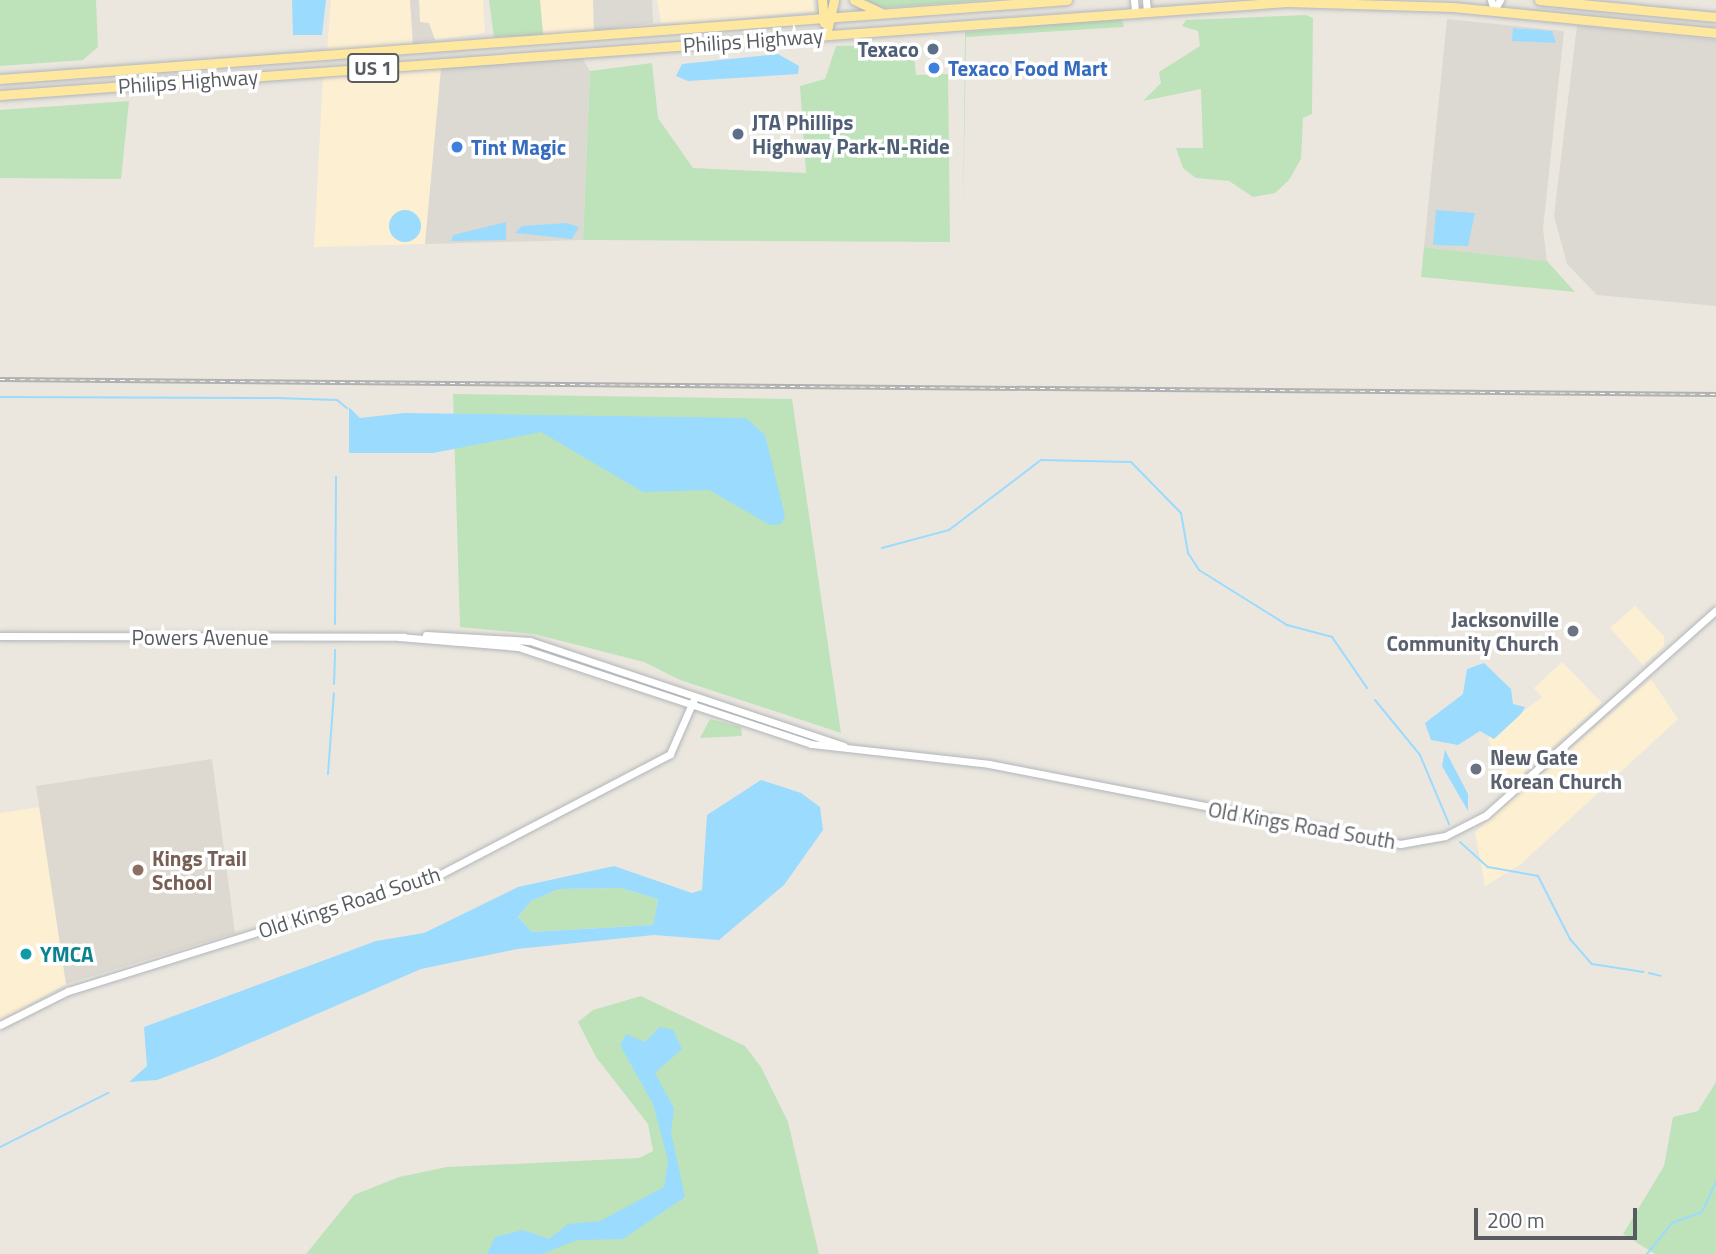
<!DOCTYPE html>
<html>
<head>
<meta charset="utf-8">
<style>
	body { margin:0 }
	#map { position:relative; width:1716px; height:1254px; overflow:hidden; background:#ebe7df; font-family:"Titillium Web",sans-serif }
	div>[style] { position:absolute }
	.commercial>* { inset:0; background:#fdf0d2 }
	.industrial>* { inset:0; background:#dcd9d3 }
	.education>* { inset:0; background:#ddd9d0 }
	.green>* { inset:0; background:#bee3ba }
	.water>* { inset:0; background:#9bdbfe }
	.round { border-radius:50% }
	.stream>* { height:2px; margin:-1px; padding:0 1px; transform-origin:1px; border-radius:1px; background:#9bdbfe }
	.roads { filter:drop-shadow(0 0 2px #b2b6ba) drop-shadow(0 0 2px #b2b6ba) }
	.minor>* { height:7px; margin:-3.5px; padding:0 3.5px; transform-origin:3.5px; border-radius:3.5px; background:#fff }
	.major>* { height:9px; margin:-4.5px; padding:0 4.5px; transform-origin:4.5px; border-radius:4.5px; background:#fee8a0 }
	.rail>* { height:4.5px; margin-top:-2.25px; transform-origin:0; background:repeating-linear-gradient(90deg,#fff 0 5px,#b0b1b1 0 10px); box-sizing:border-box; border-block:2px solid #b0b1b1 }
	.dots>* { width:19px; height:19px; translate:-50% -50%; box-sizing:border-box; border:4px solid #fff; border-radius:50% }
	span { translate:-50% -50%; white-space:nowrap; text-align:center; line-height:1.15; -webkit-text-stroke:7px #fff; paint-order:stroke }
	.shield-label span { padding:2px 5px; background:#fff; border:2px solid; border-radius:5px; -webkit-text-stroke-width:0 }
	.shield-label { font-size:19px; color:#585c60; font-weight:700 }
	.street-label { font-size:21px; color:#585c60 }
	.service-label { font-size:21px; color:#4e5e75; font-weight:700 }
	.right { translate:-100% -50%; text-align:right }
	.left { translate:0 -50%; text-align:left }
	.shop-label { font-size:21px; color:#366cbe; font-weight:700 }
	.worship-label { font-size:21px; color:#5b616d; font-weight:700 }
	.education-label { font-size:21px; color:#785e54; font-weight:700 }
	.culture-label { font-size:21px; color:#0d838f; font-weight:700 }
	.scale { position:absolute; left:1474px; top:1208px; width:163px; height:32px; box-sizing:border-box; border:4px solid #585c60; border-top:0; padding-left:9px; font-size:21px; line-height:24px; white-space:nowrap; color:#585c60; -webkit-text-stroke:5px #fff; paint-order:stroke }
</style>
</head>
<body>
<div id="map">
	<div class="commercial">
		<i style="clip-path:polygon(331px 0,410px 0,413px 44px,327px 51px)"></i>
		<i style="clip-path:polygon(419px 0,483px 0,485px 33px,435px 40px,420px 23px)"></i>
		<i style="clip-path:polygon(540px 0,593px 0,594px 31px,543px 36px)"></i>
		<i style="clip-path:polygon(657px 0,813px 0,814px 11px,683px 24px,661px 23px)"></i>
		<i style="clip-path:polygon(441px 69px,425px 244px,314px 247px,323px 77px)"></i>
		<i style="clip-path:polygon(1635px 606px,1664px 636px,1664px 646px,1643px 665px,1610px 628px)"></i>
		<i style="clip-path:polygon(1562px 662px,1602px 703px,1510px 785px,1488px 739px,1542px 697px,1534px 688px)"></i>
		<i style="clip-path:polygon(1651px 679px,1678px 719px,1521px 864px,1485px 886px,1475px 832px)"></i>
		<i style="clip-path:polygon(40px 807px,66px 984px,0 1020px,0 813px)"></i>
	</div>
	<div class="industrial">
		<i style="clip-path:polygon(410px 0,419px 0,420px 22px,429px 23px,435px 40px,413px 44px)"></i>
		<i style="clip-path:polygon(593px 0,652px 0,653px 23px,594px 31px)"></i>
		<i style="clip-path:polygon(evenodd,1447px 19px,1564px 31px,1543px 229px,1547px 261px,1424px 247px,1447px 19px,1517px 28px,1548px 31px,1556px 43px,1512px 40px,1517px 28px)"></i>
		<i style="clip-path:polygon(1577px 25px,1716px 40px,1716px 306px,1597px 295px,1567px 264px,1554px 216px)"></i>
		<i style="clip-path:polygon(581px 56px,590px 71px,583px 240px,425px 244px,441px 69px)"></i>
	</div>
	<div class="education">
		<i style="clip-path:polygon(212px 759px,235px 933px,66px 984px,36px 786px)"></i>
	</div>
	<div class="green">
		<i style="clip-path:polygon(0 0,96px 0,98px 47px,83px 60px,0 66px)"></i>
		<i style="clip-path:polygon(489px 0,540px 0,543px 35px,494px 37px)"></i>
		<i style="clip-path:polygon(857px 0,987px 0,882px 8px)"></i>
		<i style="clip-path:polygon(1306px 15px,1313px 18px,1312px 114px,1303px 118px,1301px 159px,1289px 180px,1275px 193px,1253px 197px,1229px 181px,1196px 178px,1183px 168px,1176px 148px,1203px 148px,1201px 89px,1143px 101px,1161px 83px,1159px 72px,1200px 46px,1198px 31px,1182px 26px,1186px 20px)"></i>
		<i style="clip-path:polygon(1121px 18px,1124px 27px,966px 37px,963px 225px,965px 32px)"></i>
		<i style="clip-path:polygon(913px 45px,916px 75px,948px 74px,950px 242px,583px 240px,590px 71px,652px 63px,658px 118px,693px 168px,806px 173px,800px 86px,825px 79px,836px 46px)"></i>
		<i style="clip-path:polygon(129px 101px,121px 179px,0 178px,0 110px)"></i>
		<i style="clip-path:polygon(1424px 247px,1547px 261px,1575px 292px,1421px 277px)"></i>
		<i style="clip-path:polygon(453px 394px,792px 399px,841px 733px,680px 680px,644px 662px,534px 634px,460px 627px)"></i>
		<i style="clip-path:polygon(710px 719px,741px 727px,742px 736px,700px 738px)"></i>
		<i style="clip-path:polygon(621px 888px,658px 899px,653px 925px,532px 932px,518px 917px,531px 901px,559px 889px)"></i>
		<i style="clip-path:polygon(641px 996px,745px 1046px,761px 1067px,788px 1122px,819px 1254px,306px 1254px,354px 1195px,399px 1177px,447px 1167px,639px 1158px,653px 1151px,648px 1124px,596px 1057px,578px 1022px,593px 1010px)"></i>
		<i style="clip-path:polygon(1716px 1082px,1716px 1254px,1655px 1254px,1623px 1234px,1664px 1166px,1673px 1117px,1698px 1111px)"></i>
	</div>
	<div class="water">
		<i style="clip-path:polygon(292px 0,326px 0,322px 35px,293px 35px)"></i>
		<i style="clip-path:polygon(1513px 28px,1552px 31px,1556px 43px,1512px 41px)"></i>
		<i style="clip-path:polygon(778px 54px,799px 66px,798px 74px,688px 81px,676px 76px,682px 64px)"></i>
		<i style="clip-path:polygon(1436px 210px,1475px 213px,1468px 246px,1433px 245px)"></i>
		<i class="round" style="left:389px;top:210px;width:32px;height:32px"></i>
		<i style="clip-path:polygon(506px 222px,506px 240px,451px 241px,453px 235px)"></i>
		<i style="clip-path:polygon(567px 223px,579px 227px,572px 239px,515px 233px,522px 226px)"></i>
		<i style="clip-path:polygon(349px 407px,360px 418px,404px 413px,746px 418px,765px 435px,785px 516px,781px 524px,770px 525px,709px 490px,643px 492px,541px 432px,433px 453px,349px 453px)"></i>
		<i style="clip-path:polygon(1484px 663px,1511px 689px,1513px 704px,1525px 707px,1521px 714px,1494px 739px,1480px 731px,1458px 745px,1431px 740px,1425px 723px,1463px 694px,1467px 669px)"></i>
		<i style="clip-path:polygon(1445px 750px,1468px 794px,1468px 811px,1442px 766px)"></i>
		<i style="clip-path:polygon(evenodd,761px 780px,801px 793px,820px 807px,823px 830px,784px 885px,719px 940px,654px 935px,517px 949px,421px 969px,215px 1058px,157px 1080px,129px 1082px,147px 1066px,144px 1027px,376px 941px,424px 933px,518px 887px,614px 866px,692px 893px,702px 890px,707px 815px,761px 780px,621px 888px,658px 899px,653px 925px,532px 932px,518px 917px,531px 901px,559px 889px,621px 888px)"></i>
		<i style="clip-path:polygon(660px 1027px,673px 1030px,682px 1049px,655px 1073px,674px 1108px,671px 1132px,685px 1197px,623px 1239px,577px 1240px,542px 1254px,487px 1254px,495px 1237px,523px 1230px,549px 1239px,568px 1224px,600px 1221px,664px 1187px,668px 1161px,653px 1104px,620px 1045px,626px 1034px,645px 1042px)"></i>
	</div>
	<div class="stream">
		<i style="left:0;top:397px;width:277px;rotate:0.2deg"></i>
		<i style="left:277px;top:398px;width:60px;rotate:1.9deg"></i>
		<i style="left:337px;top:400px;width:13px;rotate:39deg"></i>
		<i style="left:882px;top:548px;width:69px;rotate:-15deg"></i>
		<i style="left:949px;top:530px;width:116px;rotate:-37.3deg"></i>
		<i style="left:1041px;top:460px;width:90px;rotate:1.3deg"></i>
		<i style="left:1131px;top:462px;width:71px;rotate:45.6deg"></i>
		<i style="left:1181px;top:513px;width:41px;rotate:80.1deg"></i>
		<i style="left:1188px;top:553px;width:20px;rotate:57deg"></i>
		<i style="left:1199px;top:570px;width:104px;rotate:32deg"></i>
		<i style="left:1287px;top:625px;width:47px;rotate:14.9deg"></i>
		<i style="left:1332px;top:637px;width:62px;rotate:55.5deg"></i>
		<i style="left:335px;top:624px;width:147px;rotate:-89.6deg"></i>
		<i style="left:334px;top:684px;width:34px;rotate:-88deg"></i>
		<i style="left:1375px;top:700px;width:71px;rotate:50.7deg"></i>
		<i style="left:1420px;top:755px;width:75px;rotate:67.2deg"></i>
		<i style="left:328px;top:774px;width:81px;rotate:-85.8deg"></i>
		<i style="left:1460px;top:842px;width:38px;rotate:42deg"></i>
		<i style="left:1488px;top:867px;width:51px;rotate:10.2deg"></i>
		<i style="left:1538px;top:876px;width:71px;rotate:63.1deg"></i>
		<i style="left:1570px;top:939px;width:33px;rotate:49deg"></i>
		<i style="left:1592px;top:964px;width:52px;rotate:8.9deg"></i>
		<i style="left:1649px;top:973px;width:12px;rotate:14deg"></i>
		<i style="left:0;top:1147px;width:121px;rotate:-26.6deg"></i>
		<i style="left:1647px;top:1254px;width:40px;rotate:-51deg"></i>
		<i style="left:1672px;top:1223px;width:32px;rotate:-20deg"></i>
		<i style="left:1702px;top:1212px;width:33px;rotate:-65deg"></i>
	</div>
	<div class="roads">
		<div class="minor">
			<i style="left:1134px;top:0;width:11px;rotate:85deg"></i>
			<i style="left:1146px;top:0;width:11px;rotate:85deg"></i>
			<i style="left:1491px;top:0;width:10px;rotate:73deg"></i>
			<i style="left:1494px;top:10px;width:12px;rotate:-59deg"></i>
			<i style="left:426px;top:635px;width:104px;rotate:3.3deg"></i>
			<i style="left:530px;top:641px;width:331px;rotate:18.5deg"></i>
			<i style="left:0;top:636px;width:404px;rotate:0.1deg"></i>
			<i style="left:399px;top:637px;width:119px;rotate:4.8deg"></i>
			<i style="left:518px;top:647px;width:309px;rotate:18.3deg"></i>
			<i style="left:811px;top:744px;width:179px;rotate:6.4deg"></i>
			<i style="left:989px;top:764px;width:419px;rotate:11deg"></i>
			<i style="left:1400px;top:844px;width:46px;rotate:-10.1deg"></i>
			<i style="left:1445px;top:836px;width:46px;rotate:-27.1deg"></i>
			<i style="left:1486px;top:815px;width:308px;rotate:-41.7deg"></i>
			<i style="left:0;top:1025px;width:76px;rotate:-26.6deg"></i>
			<i style="left:68px;top:991px;width:384px;rotate:-17.3deg"></i>
			<i style="left:435px;top:877px;width:265px;rotate:-27.6deg"></i>
			<i style="left:670px;top:754px;width:60px;rotate:-66.4deg"></i>
		</div>
		<div class="major">
			<i style="left:822px;top:0;width:23px;rotate:85deg"></i>
			<i style="left:854px;top:0;width:29px;rotate:25deg"></i>
			<i style="left:1539px;top:0;width:178px;rotate:5.5deg"></i>
			<i style="left:826px;top:35px;width:36px;rotate:-77deg"></i>
			<i style="left:0;top:79px;width:1070px;rotate:-4.23deg"></i>
			<i style="left:0;top:95px;width:1290px;rotate:-4.13deg"></i>
			<i style="left:1287px;top:2px;width:166px;rotate:1.7deg"></i>
			<i style="left:1453px;top:7px;width:264px;rotate:5.6deg"></i>
		</div>
	</div>
	<div class="rail">
		<i style="left:0;top:379px;width:1716px;rotate:0.5deg"></i>
	</div>
	<div class="dots">
		<i style="left:933px;top:49px;background:#5c6f8a"></i>
		<i style="left:934px;top:68px;background:#3f7fe0"></i>
		<i style="left:738px;top:134px;background:#5c6f8a"></i>
		<i style="left:457px;top:147px;background:#3f7fe0"></i>
		<i style="left:1573px;top:631px;background:#6b7280"></i>
		<i style="left:1476px;top:769px;background:#6b7280"></i>
		<i style="left:138px;top:870px;background:#8d6e63"></i>
		<i style="left:26px;top:954px;background:#0f9aa8"></i>
	</div>
	<div class="shield-label">
		<span style="left:373px;top:68px">US 1</span>
	</div>
	<div class="street-label">
		<span style="left:753px;top:40px;rotate:-4deg">Philips Highway</span>
		<span style="left:188px;top:81px;rotate:-4deg">Philips Highway</span>
		<span style="left:200px;top:637px">Powers Avenue</span>
		<span style="left:1302px;top:825px;rotate:10deg">Old Kings Road South</span>
		<span style="left:349px;top:902px;rotate:-18deg">Old Kings Road South</span>
	</div>
	<div class="service-label">
		<span class="right" style="left:919px;top:49px">Texaco</span>
		<span class="left" style="left:752px;top:134px">JTA Phillips<br>Highway Park-N-Ride</span>
	</div>
	<div class="shop-label">
		<span class="left" style="left:948px;top:68px">Texaco Food Mart</span>
		<span class="left" style="left:471px;top:147px">Tint Magic</span>
	</div>
	<div class="worship-label">
		<span class="right" style="left:1559px;top:631px">Jacksonville<br>Community Church</span>
		<span class="left" style="left:1490px;top:769px">New Gate<br>Korean Church</span>
	</div>
	<div class="education-label">
		<span class="left" style="left:152px;top:870px">Kings Trail<br>School</span>
	</div>
	<div class="culture-label">
		<span class="left" style="left:40px;top:954px">YMCA</span>
	</div>
	<div class="scale">200 m</div>
</div>
</body>
</html>
